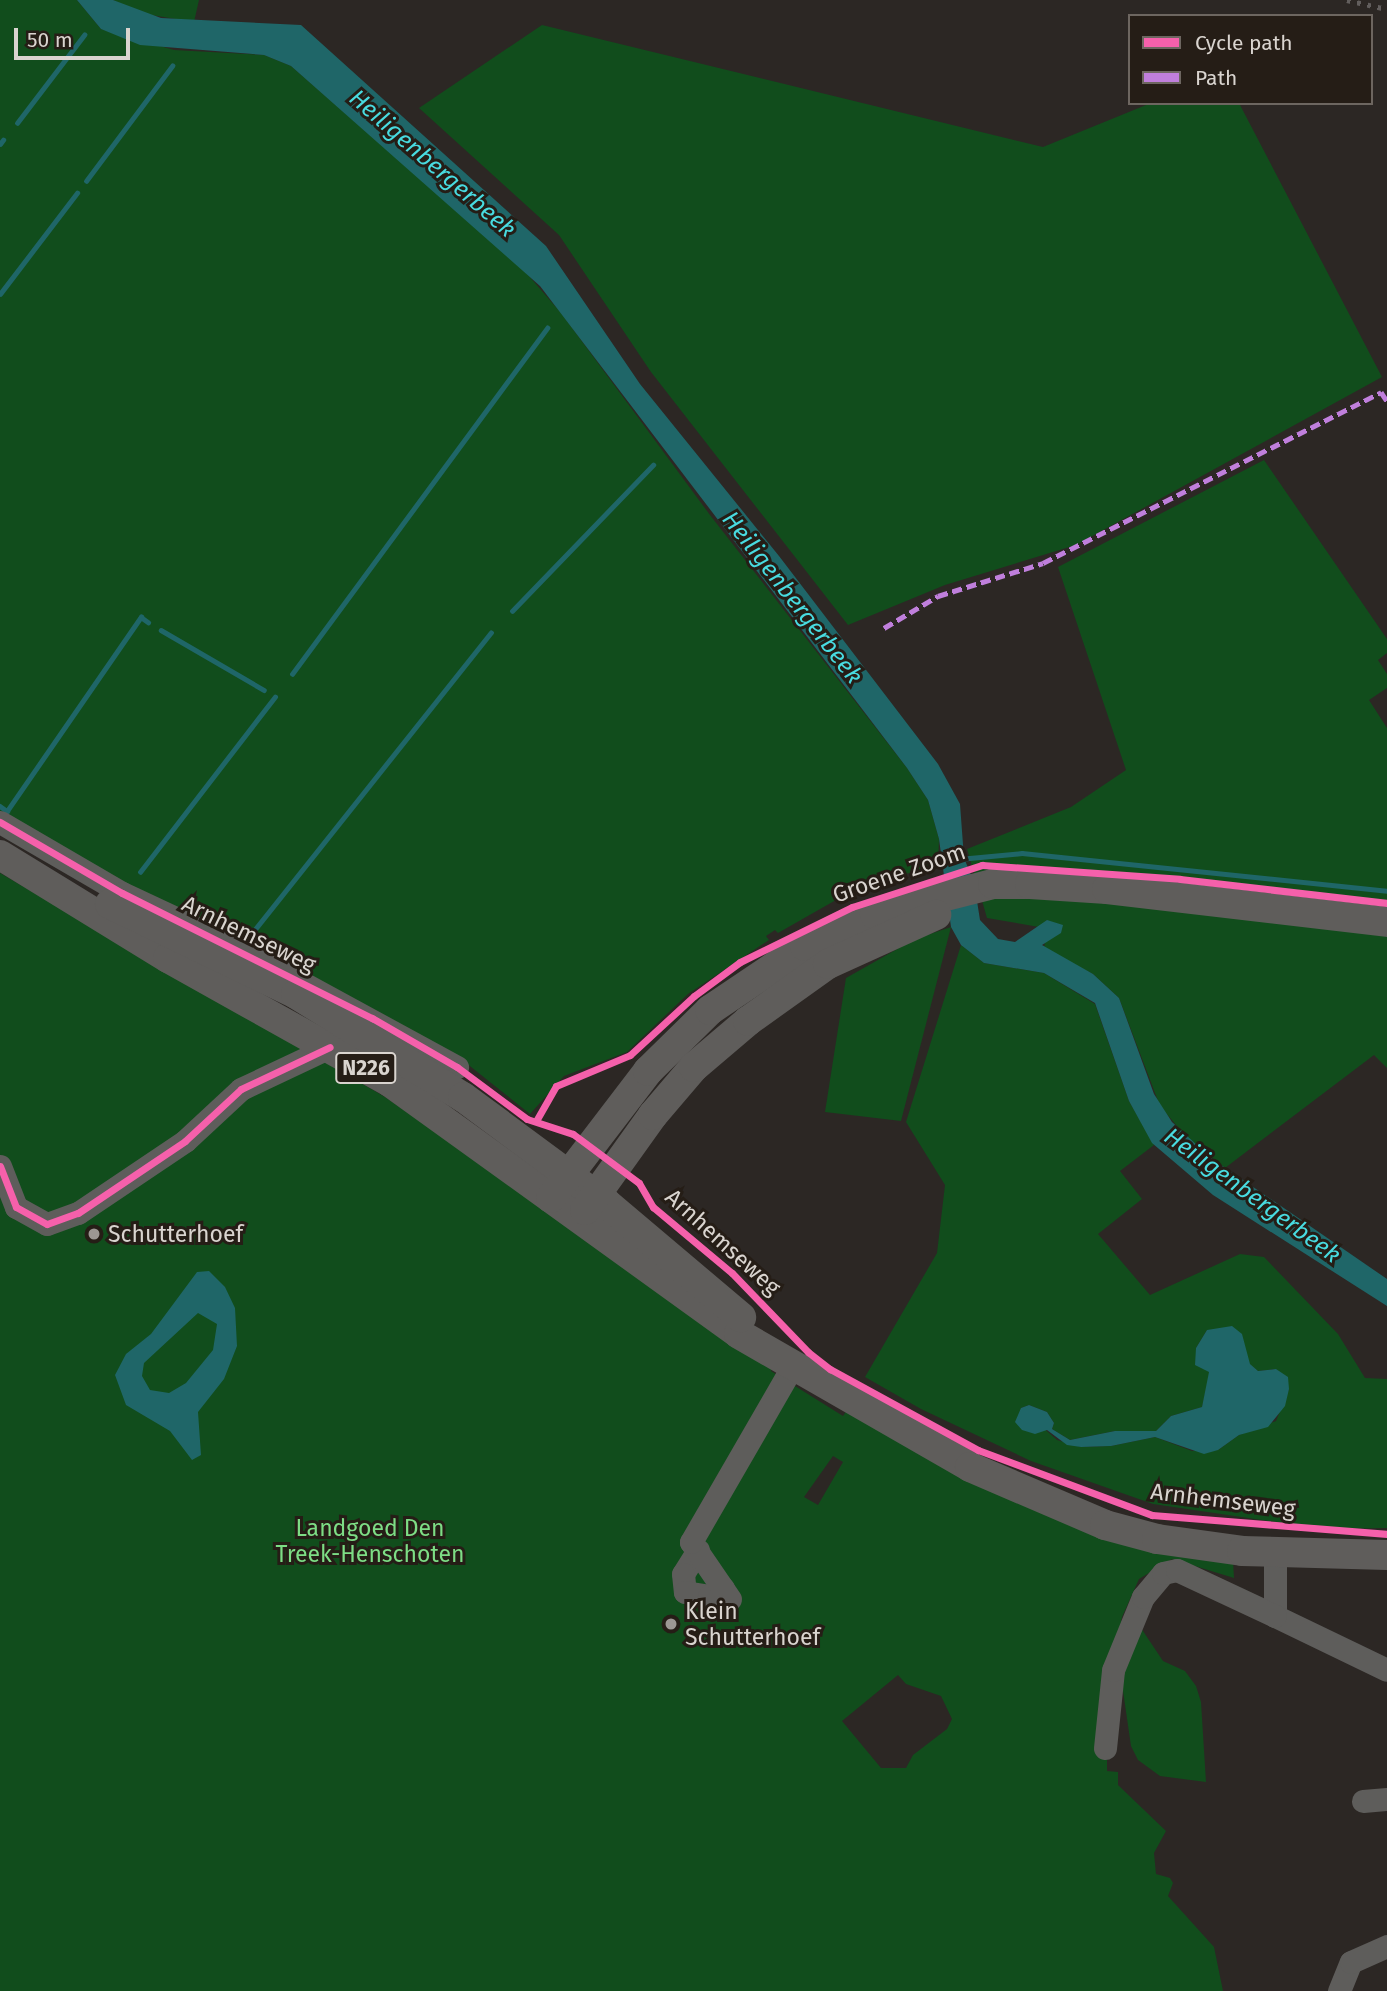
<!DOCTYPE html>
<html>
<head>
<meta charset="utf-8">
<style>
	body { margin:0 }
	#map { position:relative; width:1387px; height:1991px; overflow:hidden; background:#2c2724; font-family:"Fira Sans",sans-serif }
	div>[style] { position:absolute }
	.green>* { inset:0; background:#114d1c }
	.water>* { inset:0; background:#1f6668 }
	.stream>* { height:4.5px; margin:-2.25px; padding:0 2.25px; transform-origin:2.25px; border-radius:2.25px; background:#1f6668 }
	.minor>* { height:23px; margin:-11.5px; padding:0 11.5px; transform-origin:11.5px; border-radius:11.5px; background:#5e5d5b }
	.major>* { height:30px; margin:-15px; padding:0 15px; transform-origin:15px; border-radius:15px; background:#5f5d5b }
	.rail>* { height:4.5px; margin-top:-2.25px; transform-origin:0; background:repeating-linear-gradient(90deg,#625e5d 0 3.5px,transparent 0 10.5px) }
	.quiet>* { height:5px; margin-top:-2.5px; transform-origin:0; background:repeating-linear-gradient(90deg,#c07fdc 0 10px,transparent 0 15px) }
	.cycleway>* { height:7px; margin:-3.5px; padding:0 3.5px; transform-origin:3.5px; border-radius:3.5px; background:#f560ab }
	.dots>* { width:19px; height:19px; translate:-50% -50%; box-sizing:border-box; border:4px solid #251d16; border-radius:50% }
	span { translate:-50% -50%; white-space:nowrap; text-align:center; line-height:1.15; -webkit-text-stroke:6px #251d16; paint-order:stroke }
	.shield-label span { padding:2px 5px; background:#251d16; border:2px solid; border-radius:5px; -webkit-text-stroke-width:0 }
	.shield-label { font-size:21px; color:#d9d4cf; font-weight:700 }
	.street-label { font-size:23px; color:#d9d4cf }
	.poi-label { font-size:23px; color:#d9d4cf }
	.left { translate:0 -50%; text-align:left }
	.park-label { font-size:23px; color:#7ddd85 }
	.water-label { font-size:24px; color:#48dbe0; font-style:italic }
	.legend { position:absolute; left:1128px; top:14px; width:245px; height:91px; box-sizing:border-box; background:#251d16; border:2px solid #6d6660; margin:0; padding:9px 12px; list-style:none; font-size:21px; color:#d9d4cf }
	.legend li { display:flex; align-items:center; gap:14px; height:35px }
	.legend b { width:35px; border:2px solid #6d6660 }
	.scale { position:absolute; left:14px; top:28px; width:116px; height:32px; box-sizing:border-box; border:4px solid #d9d4cf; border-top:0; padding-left:9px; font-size:21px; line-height:24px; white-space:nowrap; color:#d9d4cf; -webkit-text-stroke:5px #251d16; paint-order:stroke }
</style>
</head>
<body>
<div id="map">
	<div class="green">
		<i style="clip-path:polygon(0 0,77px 0,101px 29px,174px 50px,264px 55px,291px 66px,522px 268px,561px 313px,710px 515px,907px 768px,928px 800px,939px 839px,938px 868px,888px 877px,843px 896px,778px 933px,775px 930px,766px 936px,769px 940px,688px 994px,627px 1052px,564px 1076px,530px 1114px,451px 1051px,244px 960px,255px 940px,230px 929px,226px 933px,154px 899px,0 811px)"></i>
		<i style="clip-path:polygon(113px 0,199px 0,194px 22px,139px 13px)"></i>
		<i style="clip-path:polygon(542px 25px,1043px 147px,1151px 103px,1239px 103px,1382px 377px,1076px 545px,945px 585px,848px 625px,651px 372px,559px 235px,419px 108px)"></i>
		<i style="clip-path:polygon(1264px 460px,1387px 639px,1387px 653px,1378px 660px,1387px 674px,1387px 688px,1369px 700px,1387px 728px,1387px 1068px,1374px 1055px,1225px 1168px,1187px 1138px,1160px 1106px,1119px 998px,1093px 974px,1044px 949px,1045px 942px,1057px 935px,1047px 920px,1039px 927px,987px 918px,967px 849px,1071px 807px,1126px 770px,1058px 567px)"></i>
		<i style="clip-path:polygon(evenodd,0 873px,385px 1097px,774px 1364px,771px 1371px,843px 1416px,847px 1410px,919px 1454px,1233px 1561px,1234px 1578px,1172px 1559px,1139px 1579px,1122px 1617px,1107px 1696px,1107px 1771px,1118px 1772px,1118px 1785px,1166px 1831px,1154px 1853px,1156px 1874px,1170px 1878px,1173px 1883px,1168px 1896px,1214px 1947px,1223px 1991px,0 1991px,0 873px,833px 1456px,843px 1462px,818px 1505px,804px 1497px,833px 1456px,0 873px,898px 1675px,906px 1684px,941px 1696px,952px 1719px,947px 1729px,913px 1755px,906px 1768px,881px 1768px,842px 1721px,898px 1675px)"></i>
		<i style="clip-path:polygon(951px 927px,901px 1121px,825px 1112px,846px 978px,915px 939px)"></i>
		<i style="clip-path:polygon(evenodd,961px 945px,984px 963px,1044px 973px,1095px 1004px,1129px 1101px,1154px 1145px,1120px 1171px,1142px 1199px,1098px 1234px,1150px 1295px,1240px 1254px,1264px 1257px,1338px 1334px,1365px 1378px,1387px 1379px,1387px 1528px,1324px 1529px,1153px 1504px,1031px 1461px,921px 1409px,865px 1377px,937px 1253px,945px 1185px,906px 1122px,961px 945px,1207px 1330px,1258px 1371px,1276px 1369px,1289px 1389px,1276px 1421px,1239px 1435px,1218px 1450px,1192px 1451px,1155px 1437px,1111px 1446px,1081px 1447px,1057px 1440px,1021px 1408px,1029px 1405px,1047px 1412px,1054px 1423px,1052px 1429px,1070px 1440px,1115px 1431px,1156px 1431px,1171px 1416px,1202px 1407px,1210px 1372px,1196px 1348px,1207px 1330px)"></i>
		<i style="clip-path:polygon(1135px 1619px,1163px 1661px,1185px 1671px,1196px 1686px,1201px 1702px,1206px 1782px,1160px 1776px,1138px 1760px,1131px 1746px,1122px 1684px)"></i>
	</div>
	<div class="water">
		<i style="clip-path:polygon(77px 0,113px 0,161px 18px,301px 25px,546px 246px,640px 384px,779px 556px,938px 764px,960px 804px,964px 858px,974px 882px,980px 920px,998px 939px,1015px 942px,1047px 920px,1063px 925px,1061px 933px,1042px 945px,1093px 974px,1119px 998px,1154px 1094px,1172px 1122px,1211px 1158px,1387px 1279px,1387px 1306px,1213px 1195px,1152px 1143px,1129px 1101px,1095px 1003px,1044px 973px,984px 963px,961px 945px,951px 927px,939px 839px,928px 800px,907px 768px,540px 286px,291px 66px,264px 55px,140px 45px,101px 29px)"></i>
		<i style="clip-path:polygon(evenodd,209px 1271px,225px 1287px,235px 1308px,237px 1346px,224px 1379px,198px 1412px,201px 1455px,192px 1460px,170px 1431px,126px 1405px,115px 1375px,126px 1354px,151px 1334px,197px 1272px,209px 1271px,198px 1313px,217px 1324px,213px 1350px,186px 1383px,169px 1393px,150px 1390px,142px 1376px,144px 1363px,198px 1313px)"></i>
		<i style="clip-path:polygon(1232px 1326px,1242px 1334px,1250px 1364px,1258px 1371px,1276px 1369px,1288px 1377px,1289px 1389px,1285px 1406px,1268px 1427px,1239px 1435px,1218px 1450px,1204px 1454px,1155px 1437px,1111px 1446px,1081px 1447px,1067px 1445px,1047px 1430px,1035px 1434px,1022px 1430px,1015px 1422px,1021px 1408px,1029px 1405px,1047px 1412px,1054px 1423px,1052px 1429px,1070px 1440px,1115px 1431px,1156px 1431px,1171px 1416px,1202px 1407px,1209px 1372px,1195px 1365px,1196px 1348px,1207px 1330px)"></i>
	</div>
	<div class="stream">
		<i style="left:17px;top:123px;width:111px;rotate:-52.7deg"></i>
		<i style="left:0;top:144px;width:5px;rotate:-53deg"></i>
		<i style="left:86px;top:181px;width:144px;rotate:-53.2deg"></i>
		<i style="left:0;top:294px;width:127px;rotate:-52.7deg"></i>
		<i style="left:512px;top:611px;width:203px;rotate:-46deg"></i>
		<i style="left:161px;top:630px;width:119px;rotate:30.2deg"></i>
		<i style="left:292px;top:674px;width:430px;rotate:-53.6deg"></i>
		<i style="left:0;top:806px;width:9px;rotate:36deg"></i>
		<i style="left:7px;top:811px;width:236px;rotate:-55.4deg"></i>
		<i style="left:141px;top:617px;width:9px;rotate:36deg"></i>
		<i style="left:959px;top:859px;width:63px;rotate:-5.4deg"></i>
		<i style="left:1022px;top:853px;width:367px;rotate:5.9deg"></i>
		<i style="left:140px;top:872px;width:221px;rotate:-52.4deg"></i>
		<i style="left:248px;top:938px;width:390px;rotate:-51.5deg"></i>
	</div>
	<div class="minor">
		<i style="left:0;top:822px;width:141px;rotate:30.2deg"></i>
		<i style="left:122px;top:893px;width:125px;rotate:25.1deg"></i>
		<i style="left:235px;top:946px;width:253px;rotate:28.6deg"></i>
		<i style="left:0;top:1166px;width:44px;rotate:68.7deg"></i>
		<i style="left:16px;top:1207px;width:35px;rotate:29deg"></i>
		<i style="left:47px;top:1224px;width:33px;rotate:-20deg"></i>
		<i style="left:78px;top:1213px;width:129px;rotate:-33.9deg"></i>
		<i style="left:185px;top:1141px;width:76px;rotate:-42.9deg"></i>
		<i style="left:241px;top:1089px;width:98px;rotate:-25.3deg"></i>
		<i style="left:698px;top:1550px;width:28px;rotate:122deg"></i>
		<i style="left:683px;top:1574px;width:18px;rotate:84deg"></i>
		<i style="left:685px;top:1592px;width:24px;rotate:9deg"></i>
		<i style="left:709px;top:1596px;width:16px;rotate:-30deg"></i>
		<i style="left:1275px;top:1553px;width:63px;rotate:90deg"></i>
		<i style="left:1275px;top:1616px;width:124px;rotate:25.7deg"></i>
		<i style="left:730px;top:1599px;width:69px;rotate:-124.4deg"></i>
		<i style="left:691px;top:1542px;width:204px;rotate:-60deg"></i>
		<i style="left:1105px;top:1748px;width:78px;rotate:-84.1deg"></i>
		<i style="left:1113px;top:1670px;width:79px;rotate:-67.7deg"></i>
		<i style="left:1143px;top:1597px;width:31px;rotate:-50deg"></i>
		<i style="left:1163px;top:1573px;width:14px;rotate:-12deg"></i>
		<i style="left:1177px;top:1570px;width:108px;rotate:25.1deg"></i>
		<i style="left:1363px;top:1801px;width:24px;rotate:-5deg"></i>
		<i style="left:1339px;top:1991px;width:31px;rotate:-68deg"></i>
		<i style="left:1351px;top:1962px;width:39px;rotate:-24deg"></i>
	</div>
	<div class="major">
		<i style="left:0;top:855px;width:197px;rotate:31.5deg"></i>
		<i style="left:168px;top:958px;width:254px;rotate:29.2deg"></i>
		<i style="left:390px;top:1082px;width:430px;rotate:35.8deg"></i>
		<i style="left:739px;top:1334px;width:267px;rotate:29.9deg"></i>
		<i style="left:970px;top:1467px;width:147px;rotate:23.2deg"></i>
		<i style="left:1105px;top:1525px;width:54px;rotate:15.1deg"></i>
		<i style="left:1157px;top:1539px;width:86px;rotate:8deg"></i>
		<i style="left:1242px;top:1551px;width:145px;rotate:1.6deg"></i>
		<i style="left:110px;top:904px;width:207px;rotate:25.8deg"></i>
		<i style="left:296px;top:994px;width:196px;rotate:31.7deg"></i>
		<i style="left:463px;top:1097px;width:178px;rotate:36.5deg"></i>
		<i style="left:606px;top:1203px;width:177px;rotate:40.2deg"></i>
		<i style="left:551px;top:1198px;width:160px;rotate:-52.6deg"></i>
		<i style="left:648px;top:1071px;width:87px;rotate:-44.5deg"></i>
		<i style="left:710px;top:1010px;width:115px;rotate:-34deg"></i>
		<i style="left:805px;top:946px;width:77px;rotate:-24.6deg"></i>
		<i style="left:875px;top:914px;width:122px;rotate:-14.3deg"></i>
		<i style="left:993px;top:884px;width:37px"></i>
		<i style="left:1030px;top:884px;width:77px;rotate:3.7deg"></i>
		<i style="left:1107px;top:889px;width:282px;rotate:6.7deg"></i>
		<i style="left:585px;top:1210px;width:117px;rotate:-54.4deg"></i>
		<i style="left:653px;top:1115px;width:63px;rotate:-49.5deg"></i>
		<i style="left:694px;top:1067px;width:71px;rotate:-40.4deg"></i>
		<i style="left:748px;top:1021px;width:98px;rotate:-35.5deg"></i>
		<i style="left:828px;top:964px;width:119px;rotate:-24.4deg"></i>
	</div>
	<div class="rail">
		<i style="left:1347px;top:0;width:41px;rotate:12.7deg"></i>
	</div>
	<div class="quiet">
		<i style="left:884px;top:628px;width:63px;rotate:-30.7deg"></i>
		<i style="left:938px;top:596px;width:110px;rotate:-17.4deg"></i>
		<i style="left:1043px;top:563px;width:379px;rotate:-26.8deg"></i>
		<i style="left:1381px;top:392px;width:11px;rotate:56deg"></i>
	</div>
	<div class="cycleway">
		<i style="left:0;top:822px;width:141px;rotate:30.2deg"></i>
		<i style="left:122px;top:893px;width:280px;rotate:26.6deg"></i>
		<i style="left:372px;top:1018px;width:98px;rotate:30deg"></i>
		<i style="left:457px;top:1067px;width:87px;rotate:36.6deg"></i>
		<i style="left:527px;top:1119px;width:48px;rotate:18.1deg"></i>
		<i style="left:573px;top:1134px;width:82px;rotate:36.6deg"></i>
		<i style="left:639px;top:1183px;width:28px;rotate:60deg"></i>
		<i style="left:653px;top:1207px;width:103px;rotate:39.9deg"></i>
		<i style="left:732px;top:1273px;width:110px;rotate:46.1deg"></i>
		<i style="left:808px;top:1352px;width:28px;rotate:38deg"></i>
		<i style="left:830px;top:1369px;width:169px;rotate:28.7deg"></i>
		<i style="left:978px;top:1450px;width:186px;rotate:20.5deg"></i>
		<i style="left:1152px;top:1515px;width:236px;rotate:4.6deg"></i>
		<i style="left:536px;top:1121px;width:40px;rotate:-60.3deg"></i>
		<i style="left:556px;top:1086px;width:80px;rotate:-22.7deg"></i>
		<i style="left:630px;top:1055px;width:87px;rotate:-42.7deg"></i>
		<i style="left:694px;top:996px;width:57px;rotate:-36.5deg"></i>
		<i style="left:740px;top:962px;width:125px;rotate:-26.2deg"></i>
		<i style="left:852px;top:907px;width:137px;rotate:-17.9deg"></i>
		<i style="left:982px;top:865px;width:198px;rotate:4deg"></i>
		<i style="left:1180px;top:879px;width:208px;rotate:6.6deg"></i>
		<i style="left:0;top:1166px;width:44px;rotate:68.7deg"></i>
		<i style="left:16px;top:1207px;width:35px;rotate:29deg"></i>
		<i style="left:47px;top:1224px;width:33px;rotate:-20deg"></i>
		<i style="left:78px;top:1213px;width:129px;rotate:-33.9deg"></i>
		<i style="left:185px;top:1141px;width:76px;rotate:-42.9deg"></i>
		<i style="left:241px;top:1089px;width:98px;rotate:-25.3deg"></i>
	</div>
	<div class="dots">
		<i style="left:94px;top:1234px;background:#9c9793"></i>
		<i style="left:671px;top:1624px;background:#9c9793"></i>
	</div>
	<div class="shield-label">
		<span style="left:366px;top:1068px">N226</span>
	</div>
	<div class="street-label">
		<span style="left:899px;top:873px;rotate:-19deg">Groene Zoom</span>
		<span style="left:249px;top:934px;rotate:26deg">Arnhemseweg</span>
		<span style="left:723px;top:1242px;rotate:42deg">Arnhemseweg</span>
		<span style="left:1223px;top:1500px;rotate:7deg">Arnhemseweg</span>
	</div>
	<div class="poi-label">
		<span class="left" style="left:108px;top:1234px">Schutterhoef</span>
		<span class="left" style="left:685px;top:1624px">Klein<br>Schutterhoef</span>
	</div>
	<div class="park-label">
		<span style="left:370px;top:1541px">Landgoed Den<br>Treek-Henschoten</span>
	</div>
	<div class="water-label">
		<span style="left:432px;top:164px;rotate:41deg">Heiligenbergerbeek</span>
		<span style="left:792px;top:598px;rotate:52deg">Heiligenbergerbeek</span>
		<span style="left:1252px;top:1196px;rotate:36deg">Heiligenbergerbeek</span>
	</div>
	<ul class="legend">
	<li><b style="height:9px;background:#f560ab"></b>Cycle path</li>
	<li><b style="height:9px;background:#c07fdc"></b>Path</li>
	</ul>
	<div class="scale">50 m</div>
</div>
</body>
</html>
